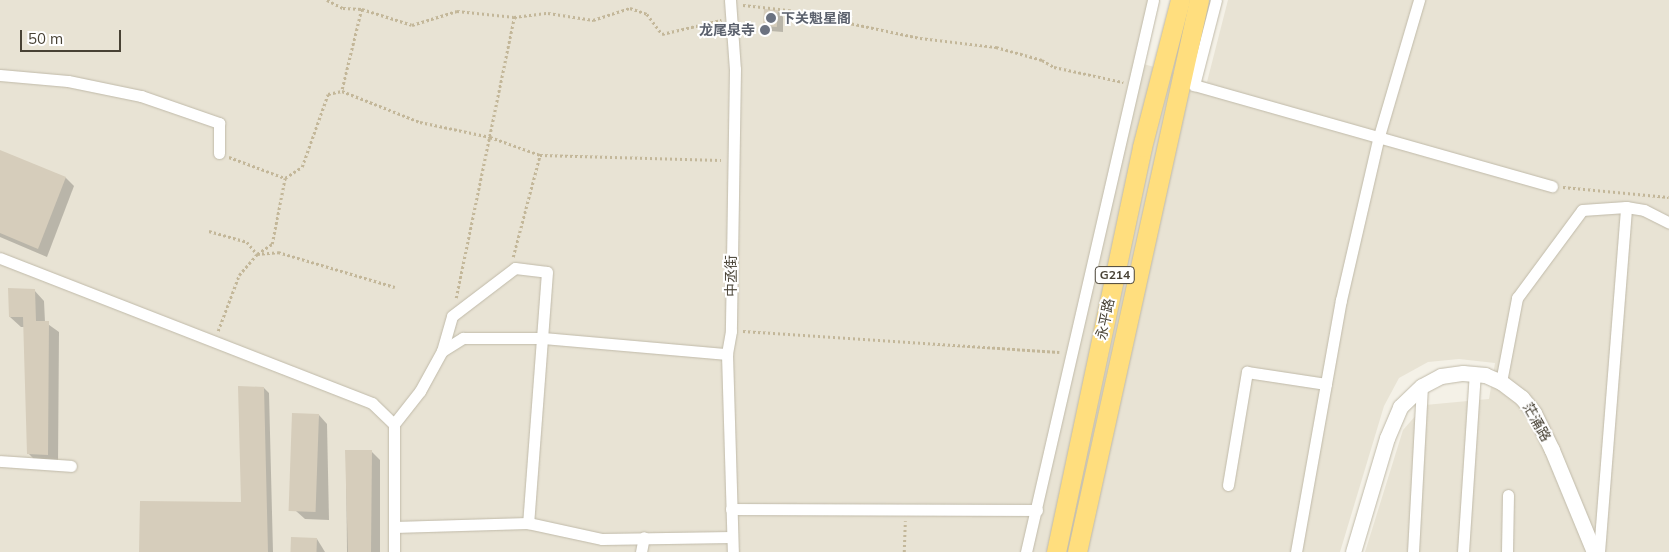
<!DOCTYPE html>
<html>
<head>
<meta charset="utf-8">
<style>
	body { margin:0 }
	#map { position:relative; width:1669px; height:552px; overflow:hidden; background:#f4f1e7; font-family:Mulish,"Noto Sans SC",sans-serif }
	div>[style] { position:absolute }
	.residential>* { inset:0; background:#e8e3d4 }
	.shadow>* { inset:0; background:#0003 }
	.building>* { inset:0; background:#d6cdbb; transform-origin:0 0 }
	.path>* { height:2.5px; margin-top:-1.25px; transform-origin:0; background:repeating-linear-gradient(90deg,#c3b799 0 2.5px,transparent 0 5px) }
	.roads { filter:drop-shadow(0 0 1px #c0baa9) drop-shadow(0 0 1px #c0baa9) }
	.minor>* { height:11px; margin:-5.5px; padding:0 5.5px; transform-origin:5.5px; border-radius:5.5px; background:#fff }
	.tertiary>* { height:15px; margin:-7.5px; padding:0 7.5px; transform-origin:7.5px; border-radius:7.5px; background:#fff }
	.trunk>* { height:19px; margin:-9.5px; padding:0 9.5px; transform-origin:9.5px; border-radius:9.5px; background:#ffde7e }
	.dots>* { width:14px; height:14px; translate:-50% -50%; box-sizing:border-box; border:2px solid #fff; border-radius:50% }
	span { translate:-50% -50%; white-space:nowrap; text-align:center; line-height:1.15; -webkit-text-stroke:4px #fff; paint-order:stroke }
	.shield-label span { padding:1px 4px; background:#fff; border:1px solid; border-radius:4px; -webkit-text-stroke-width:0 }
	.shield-label { font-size:12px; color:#484235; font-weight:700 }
	.worship-label { font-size:14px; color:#5b616d; font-weight:700 }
	.left { translate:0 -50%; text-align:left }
	.right { translate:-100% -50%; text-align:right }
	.street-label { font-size:14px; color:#484235 }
	.scale { position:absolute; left:20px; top:30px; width:101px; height:22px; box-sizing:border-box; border:2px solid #484235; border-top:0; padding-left:6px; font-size:15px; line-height:18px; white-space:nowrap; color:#484235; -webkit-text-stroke:4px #fff; paint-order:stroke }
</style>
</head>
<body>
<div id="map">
	<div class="residential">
		<i style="clip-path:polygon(0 0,1160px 0,1140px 63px,1207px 82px,1228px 0,1669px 0,1669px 552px,1365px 552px,1403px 430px,1425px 405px,1489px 399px,1495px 363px,1459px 359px,1428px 362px,1399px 378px,1384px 406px,1340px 552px,0 552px)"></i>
	</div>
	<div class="shadow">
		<i style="clip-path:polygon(778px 11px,783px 17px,783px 32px,770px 31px,764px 25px)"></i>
		<i style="clip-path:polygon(0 153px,66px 178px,74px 186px,47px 257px,0 237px)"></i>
		<i style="clip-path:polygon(34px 290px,44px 301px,45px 322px,59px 332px,58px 465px,38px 463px,28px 453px,25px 327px,21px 327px,10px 317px)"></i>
		<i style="clip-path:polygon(264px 388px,269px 393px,273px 552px,141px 552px,242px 504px)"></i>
		<i style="clip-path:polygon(319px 415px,327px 424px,329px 520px,305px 519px,296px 511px)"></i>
		<i style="clip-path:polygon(346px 451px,371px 451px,380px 460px,380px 552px,347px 552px)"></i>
		<i style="clip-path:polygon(317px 539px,325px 552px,292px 552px)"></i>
	</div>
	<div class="building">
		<i style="left:764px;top:9px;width:14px;height:17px;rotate:4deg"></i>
		<i style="clip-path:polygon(0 150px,66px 177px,38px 249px,0 233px)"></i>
		<i style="clip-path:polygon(8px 288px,35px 289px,36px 321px,49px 321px,48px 455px,27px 454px,23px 317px,9px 317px)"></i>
		<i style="clip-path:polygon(238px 386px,264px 387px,268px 552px,139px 552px,140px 501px,241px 502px)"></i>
		<i style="left:292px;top:413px;width:27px;height:98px;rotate:2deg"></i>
		<i style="clip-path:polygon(345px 450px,372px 450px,371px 552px,348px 552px)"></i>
		<i style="left:291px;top:537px;width:26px;height:15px;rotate:2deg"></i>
	</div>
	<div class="path">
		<i style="left:327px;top:0;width:18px;rotate:27deg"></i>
		<i style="left:343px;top:8px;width:19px;rotate:3deg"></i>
		<i style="left:362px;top:9px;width:84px;rotate:103.7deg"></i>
		<i style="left:743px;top:5px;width:45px;rotate:6.3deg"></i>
		<i style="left:788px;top:10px;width:135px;rotate:12deg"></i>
		<i style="left:920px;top:38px;width:77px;rotate:6.8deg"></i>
		<i style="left:996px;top:47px;width:48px;rotate:15.8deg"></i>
		<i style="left:1042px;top:60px;width:14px;rotate:30deg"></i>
		<i style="left:1054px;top:67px;width:71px;rotate:12.3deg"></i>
		<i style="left:362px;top:9px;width:52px;rotate:17.7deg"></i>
		<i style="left:412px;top:25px;width:47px;rotate:-17.3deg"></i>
		<i style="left:457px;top:11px;width:57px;rotate:6deg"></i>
		<i style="left:514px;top:17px;width:34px;rotate:-7deg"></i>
		<i style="left:548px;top:13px;width:46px;rotate:8.8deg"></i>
		<i style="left:593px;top:20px;width:39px;rotate:-18deg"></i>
		<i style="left:630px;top:8px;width:18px;rotate:19deg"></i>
		<i style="left:647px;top:14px;width:25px;rotate:53deg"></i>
		<i style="left:662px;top:34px;width:61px;rotate:-13.3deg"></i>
		<i style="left:229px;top:157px;width:60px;rotate:20.6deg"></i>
		<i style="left:285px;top:178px;width:20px;rotate:-33deg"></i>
		<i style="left:302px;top:167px;width:77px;rotate:-70.4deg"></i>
		<i style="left:328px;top:94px;width:14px;rotate:-12deg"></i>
		<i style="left:342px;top:91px;width:84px;rotate:21.7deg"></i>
		<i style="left:420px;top:122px;width:72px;rotate:12.1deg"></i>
		<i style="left:490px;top:137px;width:53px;rotate:19.8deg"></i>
		<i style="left:1563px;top:187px;width:106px;rotate:5.4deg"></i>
		<i style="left:209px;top:231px;width:40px;rotate:16deg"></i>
		<i style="left:247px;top:242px;width:16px;rotate:50deg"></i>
		<i style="left:257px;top:254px;width:21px;rotate:-5deg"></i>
		<i style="left:278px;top:252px;width:122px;rotate:16.7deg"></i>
		<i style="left:513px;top:257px;width:106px;rotate:-75.2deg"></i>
		<i style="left:540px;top:155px;width:181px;rotate:1.6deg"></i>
		<i style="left:456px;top:298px;width:287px;rotate:-78.3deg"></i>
		<i style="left:218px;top:331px;width:60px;rotate:-69.4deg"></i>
		<i style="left:239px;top:275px;width:28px;rotate:-49deg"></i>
		<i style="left:257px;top:254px;width:18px;rotate:-34deg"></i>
		<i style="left:272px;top:244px;width:67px;rotate:-78.9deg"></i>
		<i style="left:743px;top:331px;width:317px;rotate:3.8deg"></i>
		<i style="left:904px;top:552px;width:31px;rotate:-88deg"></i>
	</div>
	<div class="roads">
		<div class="minor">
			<i style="left:730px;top:0;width:69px;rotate:85.9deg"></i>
			<i style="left:735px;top:69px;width:262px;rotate:90.9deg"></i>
			<i style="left:731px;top:331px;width:23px;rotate:100deg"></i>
			<i style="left:727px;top:354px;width:198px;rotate:88.3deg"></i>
			<i style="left:1216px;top:0;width:88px;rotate:104.5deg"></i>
			<i style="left:1194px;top:85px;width:372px;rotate:15.8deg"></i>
			<i style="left:0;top:75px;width:68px;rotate:5deg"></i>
			<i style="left:68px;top:81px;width:75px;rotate:11.6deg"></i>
			<i style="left:141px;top:96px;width:83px;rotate:19.1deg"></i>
			<i style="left:219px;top:123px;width:30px;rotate:90deg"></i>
			<i style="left:0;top:258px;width:399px;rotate:21.3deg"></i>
			<i style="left:372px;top:403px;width:30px;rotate:44deg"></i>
			<i style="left:394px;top:424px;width:128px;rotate:90deg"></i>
			<i style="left:442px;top:351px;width:25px;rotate:-32deg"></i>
			<i style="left:463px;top:338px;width:80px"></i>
			<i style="left:543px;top:338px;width:185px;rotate:5deg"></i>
			<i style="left:1501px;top:382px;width:86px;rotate:-79.2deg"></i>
			<i style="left:1517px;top:298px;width:109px;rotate:-53.5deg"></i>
			<i style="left:1582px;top:210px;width:44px;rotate:-3.9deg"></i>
			<i style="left:1626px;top:207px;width:18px;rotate:9deg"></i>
			<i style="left:1644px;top:210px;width:28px;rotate:27deg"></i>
			<i style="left:394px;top:424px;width:42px;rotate:-51.8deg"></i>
			<i style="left:420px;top:391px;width:46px;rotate:-61.2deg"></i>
			<i style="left:442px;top:351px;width:36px;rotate:-74deg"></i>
			<i style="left:452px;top:316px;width:79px;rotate:-37.3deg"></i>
			<i style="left:515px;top:268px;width:32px;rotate:7deg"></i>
			<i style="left:547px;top:272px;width:252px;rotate:94.3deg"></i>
			<i style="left:0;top:461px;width:71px;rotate:4deg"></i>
			<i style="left:1228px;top:485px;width:115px;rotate:-80.5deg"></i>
			<i style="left:1247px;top:372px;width:80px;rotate:8.6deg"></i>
			<i style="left:731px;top:509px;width:306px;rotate:0.2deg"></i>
			<i style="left:394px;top:527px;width:134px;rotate:-1.7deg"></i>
			<i style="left:528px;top:523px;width:76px;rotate:12.2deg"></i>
			<i style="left:602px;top:539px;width:130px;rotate:-0.9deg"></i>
			<i style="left:641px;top:552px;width:15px;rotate:-79deg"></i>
			<i style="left:1026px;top:552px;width:566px;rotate:-77.04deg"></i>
			<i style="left:1296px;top:552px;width:256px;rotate:-79.9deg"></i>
			<i style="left:1341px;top:300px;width:168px;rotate:-77deg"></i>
			<i style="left:1379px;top:136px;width:142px;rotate:-73.6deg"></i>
			<i style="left:1413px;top:552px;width:166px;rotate:-86.9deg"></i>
			<i style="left:1463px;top:552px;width:179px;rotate:-86.2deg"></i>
			<i style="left:1507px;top:552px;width:57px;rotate:-89deg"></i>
			<i style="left:1599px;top:552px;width:346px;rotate:-85.5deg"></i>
		</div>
		<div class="tertiary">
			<i style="left:1353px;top:552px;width:119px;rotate:-73.4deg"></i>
			<i style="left:1387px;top:438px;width:34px;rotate:-67deg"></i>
			<i style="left:1400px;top:407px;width:30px;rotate:-44deg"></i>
			<i style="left:1422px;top:386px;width:21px;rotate:-28deg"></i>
			<i style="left:1441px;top:376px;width:22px;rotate:-8deg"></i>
			<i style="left:1463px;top:373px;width:22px;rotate:5deg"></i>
			<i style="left:1485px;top:375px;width:17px;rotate:24deg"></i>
			<i style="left:1501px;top:382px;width:26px;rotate:37deg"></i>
			<i style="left:1522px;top:398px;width:19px;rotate:51deg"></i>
			<i style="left:1534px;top:413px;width:41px;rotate:64.1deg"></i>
			<i style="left:1552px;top:450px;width:110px;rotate:67.6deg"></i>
		</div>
		<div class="trunk">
			<i style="left:1056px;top:552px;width:414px;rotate:-78deg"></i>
			<i style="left:1142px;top:147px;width:152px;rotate:-75.5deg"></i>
			<i style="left:1077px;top:552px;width:565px;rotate:-77.54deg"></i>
		</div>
	</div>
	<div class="dots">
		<i style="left:771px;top:18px;background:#6b7280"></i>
		<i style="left:765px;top:30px;background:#6b7280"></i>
	</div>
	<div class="shield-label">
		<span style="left:1115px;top:275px">G214</span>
	</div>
	<div class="worship-label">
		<span class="left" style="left:781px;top:18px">下关魁星阁</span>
		<span class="right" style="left:755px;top:30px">龙尾泉寺</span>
	</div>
	<div class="street-label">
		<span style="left:731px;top:276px;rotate:-90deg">中丞街</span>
		<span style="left:1105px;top:319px;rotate:-78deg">永平路</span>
		<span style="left:1537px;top:422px;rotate:60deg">茫涌路</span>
	</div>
	<div class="scale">50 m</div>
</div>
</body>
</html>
